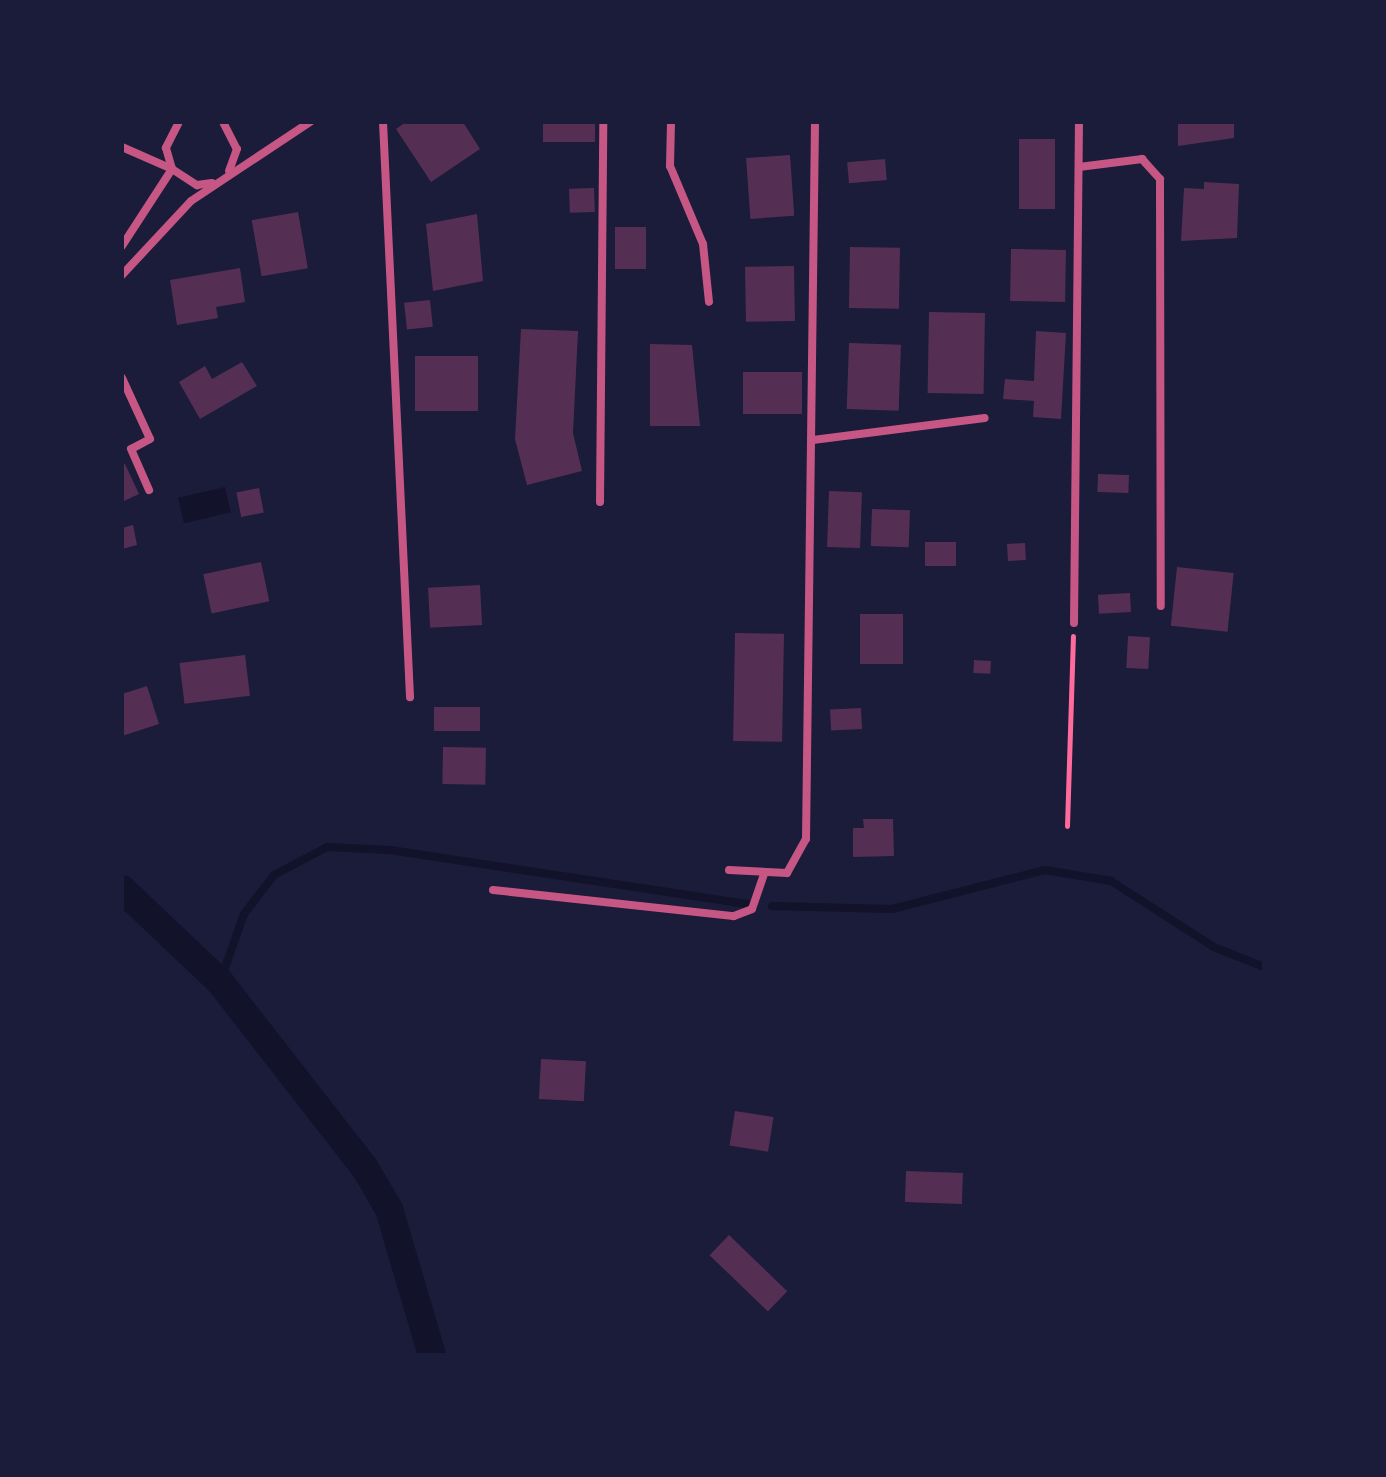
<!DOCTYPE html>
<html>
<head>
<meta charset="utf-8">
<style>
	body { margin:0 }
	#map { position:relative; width:1386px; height:1477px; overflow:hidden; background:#1b1b3a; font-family:"Exo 2",sans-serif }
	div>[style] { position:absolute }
	.water>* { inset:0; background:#12122b; transform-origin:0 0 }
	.stream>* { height:8px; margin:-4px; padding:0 4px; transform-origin:4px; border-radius:4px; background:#12122b }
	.canal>* { height:28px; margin:-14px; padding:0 14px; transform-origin:14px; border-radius:14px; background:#12122b }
	.building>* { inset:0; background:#542f53; transform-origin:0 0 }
	.path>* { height:5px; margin:-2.5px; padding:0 2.5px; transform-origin:2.5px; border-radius:2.5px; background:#ff6b9d }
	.minor>* { height:8px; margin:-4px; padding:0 4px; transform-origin:4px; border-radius:4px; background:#c65784 }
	span { translate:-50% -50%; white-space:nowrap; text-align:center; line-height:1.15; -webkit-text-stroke:8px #1b1b3a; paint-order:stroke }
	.frame { position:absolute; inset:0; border:124px solid #1b1b3a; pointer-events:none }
</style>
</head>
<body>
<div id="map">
	<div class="water">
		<i style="left:225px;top:487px;width:26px;height:48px;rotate:77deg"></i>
	</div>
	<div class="stream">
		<i style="left:772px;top:906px;width:120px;rotate:1.4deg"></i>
		<i style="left:892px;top:909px;width:158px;rotate:-14.3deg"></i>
		<i style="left:1045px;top:870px;width:67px;rotate:9.5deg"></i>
		<i style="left:1111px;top:881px;width:122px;rotate:32.7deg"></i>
		<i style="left:1214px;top:947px;width:54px;rotate:21.8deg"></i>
		<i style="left:220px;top:982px;width:72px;rotate:-70.6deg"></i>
		<i style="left:244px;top:914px;width:49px;rotate:-52.4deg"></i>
		<i style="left:274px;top:875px;width:60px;rotate:-27.8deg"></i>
		<i style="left:327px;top:847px;width:63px;rotate:2.7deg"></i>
		<i style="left:390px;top:850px;width:361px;rotate:8.6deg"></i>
	</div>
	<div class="canal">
		<i style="left:122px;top:889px;width:135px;rotate:43.5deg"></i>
		<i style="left:220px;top:982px;width:236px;rotate:52.1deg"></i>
		<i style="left:365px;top:1168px;width:48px;rotate:59.7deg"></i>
		<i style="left:389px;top:1209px;width:152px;rotate:73.6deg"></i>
	</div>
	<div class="building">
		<i style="clip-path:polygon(406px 122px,463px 122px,480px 149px,431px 182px,396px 129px)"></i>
		<i style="left:543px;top:122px;width:52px;height:20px"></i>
		<i style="clip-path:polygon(1178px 122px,1234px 122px,1234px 138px,1178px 146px)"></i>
		<i style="left:1019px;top:139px;width:36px;height:70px"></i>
		<i style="left:790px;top:155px;width:61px;height:44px;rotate:86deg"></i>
		<i style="left:885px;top:159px;width:21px;height:38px;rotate:85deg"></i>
		<i style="clip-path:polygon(1204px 182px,1239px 184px,1237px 238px,1181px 241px,1184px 188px,1204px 189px)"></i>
		<i style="left:594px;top:188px;width:24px;height:25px;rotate:88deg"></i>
		<i style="left:298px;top:212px;width:57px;height:47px;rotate:80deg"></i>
		<i style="clip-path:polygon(477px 214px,483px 281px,433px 291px,426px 224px)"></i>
		<i style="left:615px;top:227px;width:31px;height:42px"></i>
		<i style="left:850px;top:247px;width:50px;height:61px;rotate:1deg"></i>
		<i style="left:1011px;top:249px;width:55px;height:52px;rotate:1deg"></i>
		<i style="left:794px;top:266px;width:55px;height:49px;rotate:89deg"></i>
		<i style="clip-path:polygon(240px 268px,245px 302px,216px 307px,218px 318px,177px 325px,170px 280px)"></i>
		<i style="left:430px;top:300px;width:27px;height:26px;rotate:84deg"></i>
		<i style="left:929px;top:312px;width:56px;height:81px;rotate:1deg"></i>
		<i style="clip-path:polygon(521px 329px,578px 331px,573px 433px,582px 471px,527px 485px,515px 439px)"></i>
		<i style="clip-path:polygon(1036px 331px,1066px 333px,1061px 419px,1033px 417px,1034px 401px,1003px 399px,1005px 379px,1034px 381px)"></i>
		<i style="left:849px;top:343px;width:52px;height:66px;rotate:2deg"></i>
		<i style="clip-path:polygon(650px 344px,692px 345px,700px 426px,650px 426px)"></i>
		<i style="left:478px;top:356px;width:55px;height:63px;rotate:90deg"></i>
		<i style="clip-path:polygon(242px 362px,257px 386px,200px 419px,179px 382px,205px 366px,212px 379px)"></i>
		<i style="left:743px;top:372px;width:59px;height:42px"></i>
		<i style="clip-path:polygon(125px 464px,139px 494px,122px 502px,122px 465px)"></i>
		<i style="left:1098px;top:474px;width:31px;height:18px;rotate:2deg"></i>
		<i style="left:259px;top:488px;width:25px;height:23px;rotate:79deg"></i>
		<i style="left:829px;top:491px;width:33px;height:56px;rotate:2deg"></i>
		<i style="left:872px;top:509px;width:38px;height:37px;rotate:2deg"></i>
		<i style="clip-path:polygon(133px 525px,137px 545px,122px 549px,122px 528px)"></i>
		<i style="left:925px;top:542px;width:31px;height:24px"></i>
		<i style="left:1025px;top:543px;width:17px;height:18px;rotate:87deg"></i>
		<i style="left:261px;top:562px;width:40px;height:59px;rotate:78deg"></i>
		<i style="left:1177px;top:567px;width:57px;height:59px;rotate:6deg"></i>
		<i style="left:480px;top:585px;width:40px;height:52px;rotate:87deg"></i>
		<i style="left:1130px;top:593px;width:19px;height:32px;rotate:87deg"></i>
		<i style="left:860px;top:614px;width:43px;height:50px"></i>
		<i style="left:735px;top:633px;width:49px;height:108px;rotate:1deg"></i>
		<i style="left:1128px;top:636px;width:22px;height:32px;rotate:3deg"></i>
		<i style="left:245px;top:655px;width:41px;height:66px;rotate:83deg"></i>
		<i style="left:974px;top:660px;width:17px;height:13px;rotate:3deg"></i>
		<i style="clip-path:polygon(147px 686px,159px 724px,122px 736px,122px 694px)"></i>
		<i style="left:434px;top:707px;width:46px;height:24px"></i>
		<i style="left:861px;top:708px;width:21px;height:31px;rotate:87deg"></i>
		<i style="left:443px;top:747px;width:43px;height:37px;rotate:1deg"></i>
		<i style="clip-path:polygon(863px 819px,893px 819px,894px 856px,853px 857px,853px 828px,864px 828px)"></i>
		<i style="left:541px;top:1059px;width:45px;height:40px;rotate:3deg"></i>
		<i style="left:735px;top:1111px;width:39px;height:35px;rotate:9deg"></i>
		<i style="left:906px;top:1171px;width:57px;height:31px;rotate:2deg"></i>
		<i style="left:729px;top:1235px;width:81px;height:28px;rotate:44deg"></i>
	</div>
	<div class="path">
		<i style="left:1067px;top:826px;width:190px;rotate:-88.2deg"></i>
	</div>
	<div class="minor">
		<i style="left:179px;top:122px;width:29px;rotate:117deg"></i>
		<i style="left:166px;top:148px;width:22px;rotate:74deg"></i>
		<i style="left:172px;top:169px;width:30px;rotate:33deg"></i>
		<i style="left:197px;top:185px;width:15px;rotate:-8deg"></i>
		<i style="left:223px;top:122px;width:30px;rotate:63deg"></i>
		<i style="left:237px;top:149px;width:23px;rotate:110deg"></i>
		<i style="left:383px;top:122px;width:576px;rotate:87.31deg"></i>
		<i style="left:671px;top:122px;width:44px;rotate:91.3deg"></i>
		<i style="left:670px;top:166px;width:85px;rotate:67.1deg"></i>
		<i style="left:703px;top:244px;width:58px;rotate:84.1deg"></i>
		<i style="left:122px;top:147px;width:55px;rotate:23.7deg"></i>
		<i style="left:172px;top:169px;width:92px;rotate:123deg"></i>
		<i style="left:1079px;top:167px;width:64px;rotate:-7.2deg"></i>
		<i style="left:1142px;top:159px;width:27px;rotate:48deg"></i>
		<i style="left:1160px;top:179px;width:427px;rotate:89.9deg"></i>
		<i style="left:122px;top:275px;width:101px;rotate:-47deg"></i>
		<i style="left:191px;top:201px;width:143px;rotate:-33.6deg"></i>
		<i style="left:122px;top:378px;width:67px;rotate:65.3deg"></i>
		<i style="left:150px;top:439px;width:21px;rotate:152deg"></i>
		<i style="left:131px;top:449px;width:45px;rotate:66.3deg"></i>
		<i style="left:813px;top:440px;width:173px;rotate:-7.3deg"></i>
		<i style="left:600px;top:502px;width:380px;rotate:-89.5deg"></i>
		<i style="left:1074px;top:623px;width:501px;rotate:-89.43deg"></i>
		<i style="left:729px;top:870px;width:58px;rotate:3deg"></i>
		<i style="left:787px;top:873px;width:39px;rotate:-61deg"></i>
		<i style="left:806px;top:839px;width:717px;rotate:-89.28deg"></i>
		<i style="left:493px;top:890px;width:242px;rotate:6.2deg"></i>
		<i style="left:734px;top:916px;width:19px;rotate:-21deg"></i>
		<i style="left:752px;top:909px;width:36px;rotate:-71deg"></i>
	</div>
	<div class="frame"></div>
</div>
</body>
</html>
